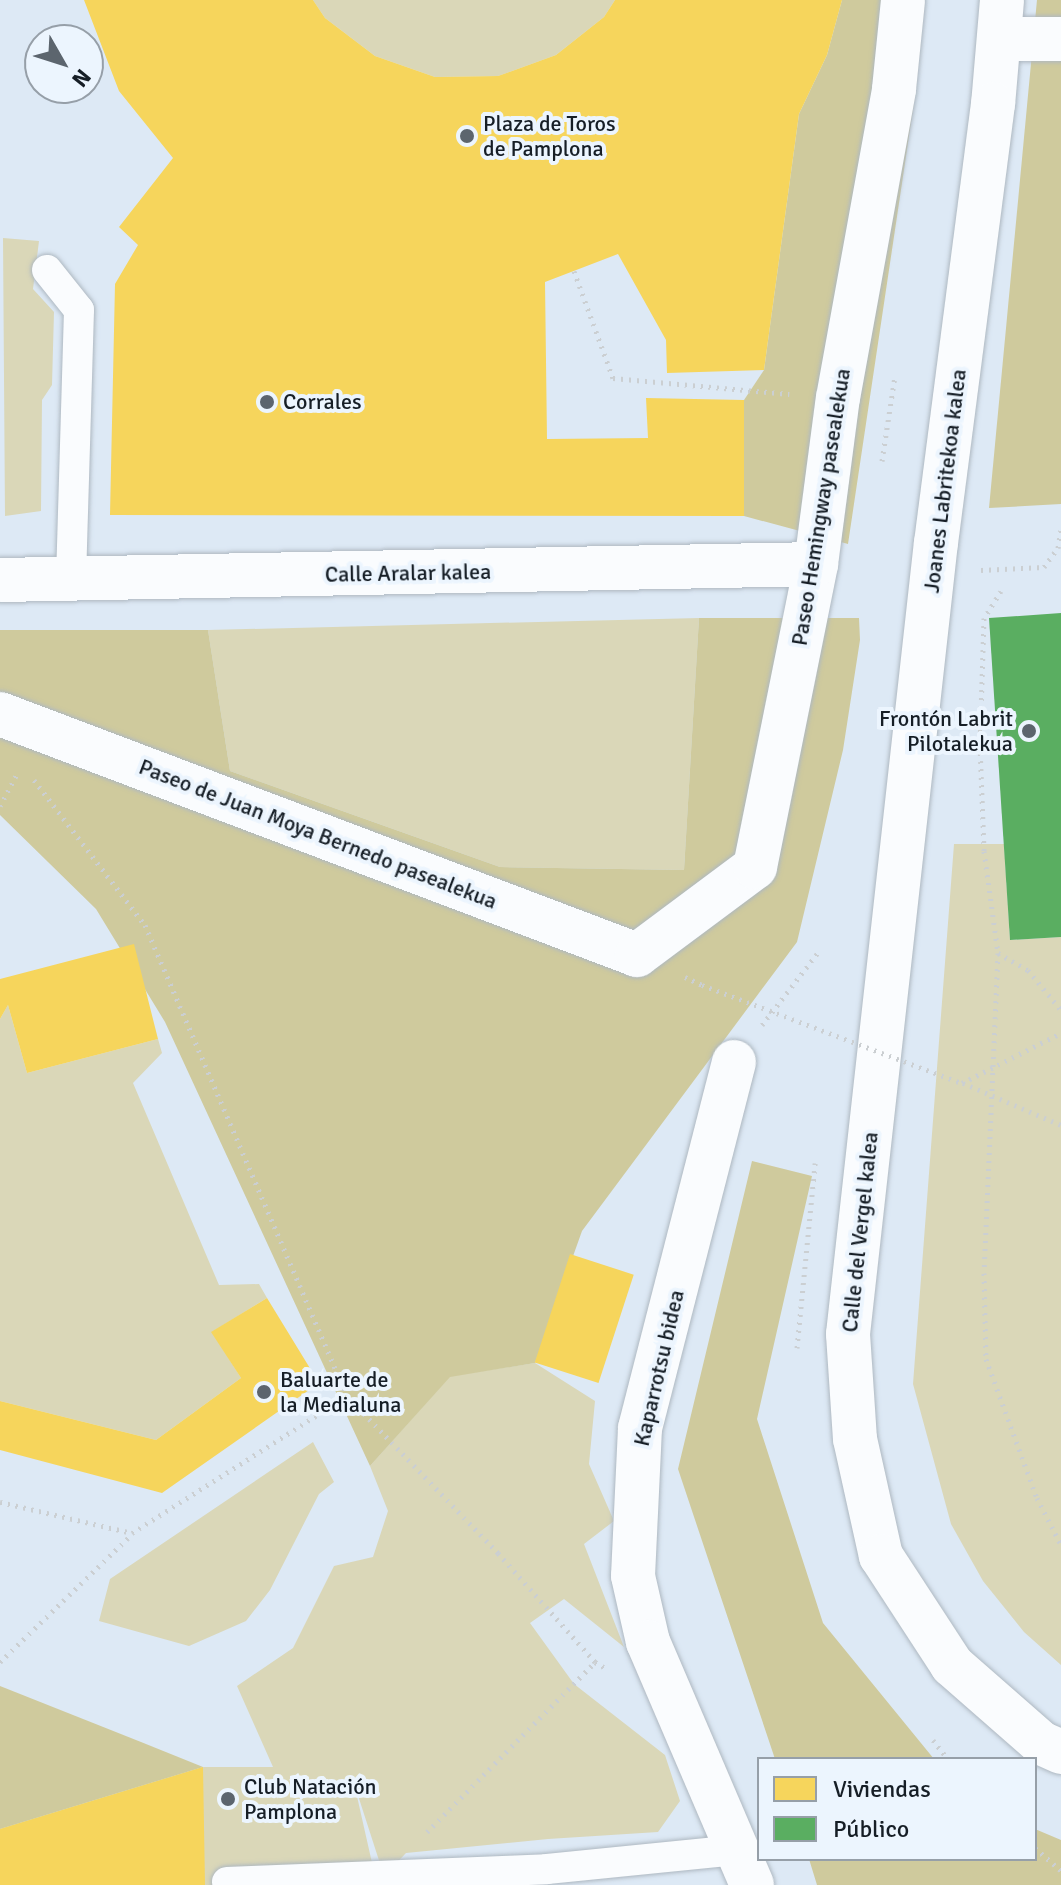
<!DOCTYPE html>
<html>
<head>
<meta charset="utf-8">
<style>
	body { margin:0 }
	#map { position:relative; width:1061px; height:1885px; overflow:hidden; background:#dde9f5; font-family:Signika,sans-serif }
	div>[style] { position:absolute }
	.green>* { inset:0; background:#dad7b8 }
	.forest>* { inset:0; background:#cfca9d }
	.homes>* { inset:0; background:#f6d55c; transform-origin:0 0 }
	.public>* { inset:0; background:#5aae61 }
	.path>* { height:5px; margin-top:-2.5px; transform-origin:0; background:repeating-linear-gradient(90deg,#cbcfd2 0 2px,transparent 0 8px) }
	.roads { filter:drop-shadow(0 0 2px #aeb8c1) drop-shadow(0 0 2px #aeb8c1) }
	.service>* { height:30px; margin:-15px; padding:0 15px; transform-origin:15px; border-radius:15px; background:#fafcfe }
	.pedestrian>* { height:44px; margin:-22px; padding:0 22px; transform-origin:22px; border-radius:22px; background:#fafcfe }
	.minor>* { height:44px; margin:-22px; padding:0 22px; transform-origin:22px; border-radius:22px; background:#fafcfe }
	.secondary>* { height:44px; margin:-22px; padding:0 22px; transform-origin:22px; border-radius:22px; background:#fafcfe }
	.path-bridge>* { height:5px; margin-top:-2.5px; transform-origin:0; background:repeating-linear-gradient(90deg,#cbcfd2 0 2px,transparent 0 8px) }
	.dots>* { width:22px; height:22px; translate:-50% -50%; box-sizing:border-box; border:4px solid #ecf5fe; border-radius:50% }
	span { translate:-50% -50%; white-space:nowrap; text-align:center; line-height:1.15; -webkit-text-stroke:8px #ecf5fe; paint-order:stroke }
	.poi-label { font-size:22px; color:#161e26 }
	.left { translate:0 -50%; text-align:left }
	.right { translate:-100% -50%; text-align:right }
	.street-label { font-size:22px; color:#161e26 }
	.legend { position:absolute; left:757px; top:1757px; width:280px; height:104px; box-sizing:border-box; background:#ecf5fe; border:2px solid #969fa8; margin:0; padding:10px 14px; list-style:none; font-size:24px; color:#161e26 }
	.legend li { display:flex; align-items:center; gap:16px; height:40px }
	.legend b { width:40px; border:2px solid #969fa8 }
	.north { position:absolute; left:24px; top:24px; width:80px; height:80px; box-sizing:border-box; background:#ecf5fe; border:2px solid #969fa8; border-radius:50%; rotate:129deg; font-size:22px; font-weight:700; line-height:32px; text-align:center; color:#161e26 }
	.north::after { content:''; display:block; margin:auto; width:28px; height:36px; background:#5c656e; clip-path:polygon(50% 0,100% 100%,50% 72%,0 100%) }
</style>
</head>
<body>
<div id="map">
	<div class="green">
		<i style="clip-path:polygon(313px 0,615px 0,604px 17px,556px 55px,498px 76px,435px 77px,375px 56px,325px 18px)"></i>
		<i style="clip-path:polygon(3px 238px,39px 241px,33px 289px,54px 312px,52px 385px,42px 400px,41px 511px,5px 516px)"></i>
		<i style="clip-path:polygon(699px 618px,684px 870px,500px 867px,230px 771px,208px 630px)"></i>
		<i style="clip-path:polygon(954px 844px,1004px 844px,1010px 940px,1061px 937px,1061px 1665px,1024px 1632px,983px 1581px,951px 1524px,913px 1384px)"></i>
		<i style="clip-path:polygon(8px 1005px,27px 1073px,158px 1039px,162px 1053px,133px 1083px,219px 1285px,259px 1284px,267px 1298px,212px 1332px,241px 1378px,156px 1440px,0 1401px,0 1019px)"></i>
		<i style="clip-path:polygon(535px 1363px,595px 1401px,589px 1464px,614px 1521px,584px 1544px,624px 1647px,564px 1599px,530px 1623px,574px 1684px,665px 1755px,680px 1801px,658px 1832px,548px 1839px,406px 1853px,384px 1876px,354px 1783px,377px 1885px,0 1885px,0 1829px,203px 1767px,273px 1767px,237px 1686px,293px 1648px,334px 1566px,373px 1557px,388px 1511px,370px 1466px,450px 1376px)"></i>
		<i style="clip-path:polygon(313px 1442px,334px 1482px,319px 1494px,270px 1590px,246px 1621px,189px 1646px,99px 1621px,110px 1579px)"></i>
	</div>
	<div class="forest">
		<i style="clip-path:polygon(842px 0,925px 0,915px 96px,848px 544px,744px 516px,744px 400px,764px 370px,799px 114px,827px 55px)"></i>
		<i style="clip-path:polygon(1037px 0,1061px 0,1061px 504px,989px 508px)"></i>
		<i style="clip-path:polygon(699px 618px,859px 618px,860px 640px,843px 750px,797px 942px,582px 1231px,535px 1363px,450px 1377px,370px 1466px,165px 1022px,96px 909px,0 815px,0 630px,208px 630px,230px 771px,500px 867px,684px 870px)"></i>
		<i style="clip-path:polygon(752px 1161px,812px 1176px,757px 1419px,823px 1623px,934px 1759px,775px 1759px,678px 1469px)"></i>
		<i style="clip-path:polygon(0 1686px,141px 1742px,203px 1767px,0 1829px)"></i>
		<i style="clip-path:polygon(1035px 1829px,1061px 1840px,1061px 1885px,817px 1885px,809px 1859px,1035px 1859px)"></i>
	</div>
	<div class="homes">
		<i style="clip-path:polygon(84px 0,313px 0,325px 18px,375px 56px,435px 77px,498px 76px,556px 55px,604px 17px,615px 0,842px 0,827px 55px,799px 114px,764px 370px,667px 373px,666px 340px,618px 254px,545px 282px,547px 439px,648px 438px,646px 398px,744px 400px,744px 516px,110px 515px,115px 284px,138px 245px,119px 227px,173px 158px,119px 91px)"></i>
		<i style="clip-path:polygon(134px 944px,158px 1039px,27px 1073px,8px 1005px,0 1019px,0 979px)"></i>
		<i style="left:570px;top:1254px;width:67px;height:114px;rotate:18deg"></i>
		<i style="clip-path:polygon(267px 1298px,319px 1383px,162px 1493px,0 1450px,0 1401px,156px 1440px,241px 1378px,211px 1332px)"></i>
		<i style="clip-path:polygon(203px 1767px,205px 1885px,0 1885px,0 1829px)"></i>
	</div>
	<div class="public">
		<i style="clip-path:polygon(1061px 613px,1061px 937px,1010px 940px,989px 618px)"></i>
	</div>
	<div class="path">
		<i style="left:574px;top:271px;width:114px;rotate:70deg"></i>
		<i style="left:613px;top:378px;width:177px;rotate:5.2deg"></i>
		<i style="left:882px;top:461px;width:86px;rotate:-81.3deg"></i>
		<i style="left:981px;top:570px;width:63px;rotate:-2.7deg"></i>
		<i style="left:1044px;top:567px;width:24px;rotate:-54deg"></i>
		<i style="left:1058px;top:548px;width:18px;rotate:-81deg"></i>
		<i style="left:1001px;top:591px;width:32px;rotate:122deg"></i>
		<i style="left:984px;top:618px;width:127px;rotate:91.8deg"></i>
		<i style="left:980px;top:745px;width:106px;rotate:87.8deg"></i>
		<i style="left:984px;top:851px;width:103px;rotate:82.2deg"></i>
		<i style="left:998px;top:953px;width:320px;rotate:92.5deg"></i>
		<i style="left:984px;top:1273px;width:86px;rotate:88.7deg"></i>
		<i style="left:986px;top:1359px;width:148px;rotate:69.9deg"></i>
		<i style="left:1037px;top:1498px;width:53px;rotate:62.9deg"></i>
		<i style="left:34px;top:780px;width:183px;rotate:52.6deg"></i>
		<i style="left:145px;top:925px;width:512px;rotate:66.79deg"></i>
		<i style="left:347px;top:1396px;width:218px;rotate:46.1deg"></i>
		<i style="left:498px;top:1553px;width:146px;rotate:48.3deg"></i>
		<i style="left:595px;top:1662px;width:12px;rotate:31deg"></i>
		<i style="left:0;top:806px;width:38px;rotate:-62deg"></i>
		<i style="left:998px;top:953px;width:34px;rotate:30deg"></i>
		<i style="left:1028px;top:970px;width:52px;rotate:50.5deg"></i>
		<i style="left:685px;top:977px;width:19px;rotate:25deg"></i>
		<i style="left:762px;top:1025px;width:95px;rotate:-52.3deg"></i>
		<i style="left:797px;top:1348px;width:186px;rotate:-84.4deg"></i>
		<i style="left:0;top:1502px;width:136px;rotate:13.2deg"></i>
		<i style="left:132px;top:1533px;width:255px;rotate:-32.5deg"></i>
		<i style="left:0;top:1662px;width:184px;rotate:-44.1deg"></i>
		<i style="left:933px;top:1740px;width:24px;rotate:52deg"></i>
		<i style="left:427px;top:1832px;width:239px;rotate:-45.3deg"></i>
		<i style="left:1035px;top:1848px;width:35px;rotate:41deg"></i>
	</div>
	<div class="roads">
		<div class="service">
			<i style="left:47px;top:270px;width:51px;rotate:51.3deg"></i>
			<i style="left:79px;top:310px;width:271px;rotate:91.7deg"></i>
			<i style="left:227px;top:1882px;width:320px;rotate:-2.3deg"></i>
			<i style="left:547px;top:1869px;width:192px;rotate:-5.7deg"></i>
		</div>
		<div class="pedestrian">
			<i style="left:0;top:714px;width:681px;rotate:20.72deg"></i>
			<i style="left:637px;top:955px;width:147px;rotate:-36.7deg"></i>
			<i style="left:755px;top:867px;width:309px;rotate:-78.6deg"></i>
			<i style="left:816px;top:564px;width:167px;rotate:-82.5deg"></i>
			<i style="left:838px;top:398px;width:314px;rotate:-79.7deg"></i>
			<i style="left:894px;top:89px;width:89px;rotate:-84.2deg"></i>
		</div>
		<div class="minor">
			<i style="left:1000px;top:39px;width:61px"></i>
			<i style="left:0;top:580px;width:816px;rotate:-1.12deg"></i>
			<i style="left:734px;top:1062px;width:378px;rotate:104.4deg"></i>
			<i style="left:640px;top:1428px;width:148px;rotate:92.7deg"></i>
			<i style="left:633px;top:1576px;width:68px;rotate:77.2deg"></i>
			<i style="left:648px;top:1642px;width:264px;rotate:66.8deg"></i>
		</div>
		<div class="secondary">
			<i style="left:1002px;top:0;width:104px;rotate:94.9deg"></i>
			<i style="left:993px;top:104px;width:442px;rotate:97.4deg"></i>
			<i style="left:936px;top:542px;width:797px;rotate:96.34deg"></i>
			<i style="left:848px;top:1334px;width:105px;rotate:86.2deg"></i>
			<i style="left:855px;top:1439px;width:120px;rotate:77.5deg"></i>
			<i style="left:881px;top:1556px;width:130px;rotate:56.9deg"></i>
			<i style="left:952px;top:1665px;width:118px;rotate:41.2deg"></i>
			<i style="left:1041px;top:1743px;width:22px;rotate:24deg"></i>
		</div>
	</div>
	<div class="path-bridge">
		<i style="left:702px;top:985px;width:278px;rotate:20.7deg"></i>
		<i style="left:962px;top:1083px;width:111px;rotate:-26.8deg"></i>
		<i style="left:963px;top:1083px;width:107px;rotate:23.2deg"></i>
	</div>
	<div class="dots">
		<i style="left:467px;top:136px;background:#5c656e"></i>
		<i style="left:267px;top:402px;background:#5c656e"></i>
		<i style="left:1029px;top:731px;background:#5c656e"></i>
		<i style="left:264px;top:1392px;background:#5c656e"></i>
		<i style="left:228px;top:1799px;background:#5c656e"></i>
	</div>
	<div class="poi-label">
		<span class="left" style="left:483px;top:136px">Plaza de Toros<br>de Pamplona</span>
		<span class="left" style="left:283px;top:402px">Corrales</span>
		<span class="right" style="left:1013px;top:731px">Frontón Labrit<br>Pilotalekua</span>
		<span class="left" style="left:280px;top:1392px">Baluarte de<br>la Medialuna</span>
		<span class="left" style="left:244px;top:1799px">Club Natación<br>Pamplona</span>
	</div>
	<div class="street-label">
		<span style="left:945px;top:481px;rotate:-83deg">Joanes Labritekoa kalea</span>
		<span style="left:821px;top:507px;rotate:-81deg">Paseo Hemingway pasealekua</span>
		<span style="left:408px;top:573px;rotate:-1deg">Calle Aralar kalea</span>
		<span style="left:318px;top:834px;rotate:21deg">Paseo de Juan Moya Bernedo pasealekua</span>
		<span style="left:860px;top:1232px;rotate:-84deg">Calle del Vergel kalea</span>
		<span style="left:659px;top:1368px;rotate:-77deg">Kaparrotsu bidea</span>
	</div>
	<ul class="legend">
	<li><b style="height:22px;background:#f6d55c"></b>Viviendas</li>
	<li><b style="height:22px;background:#5aae61"></b>Público</li>
	</ul>
	<div class="north">N</div>
</div>
</body>
</html>
